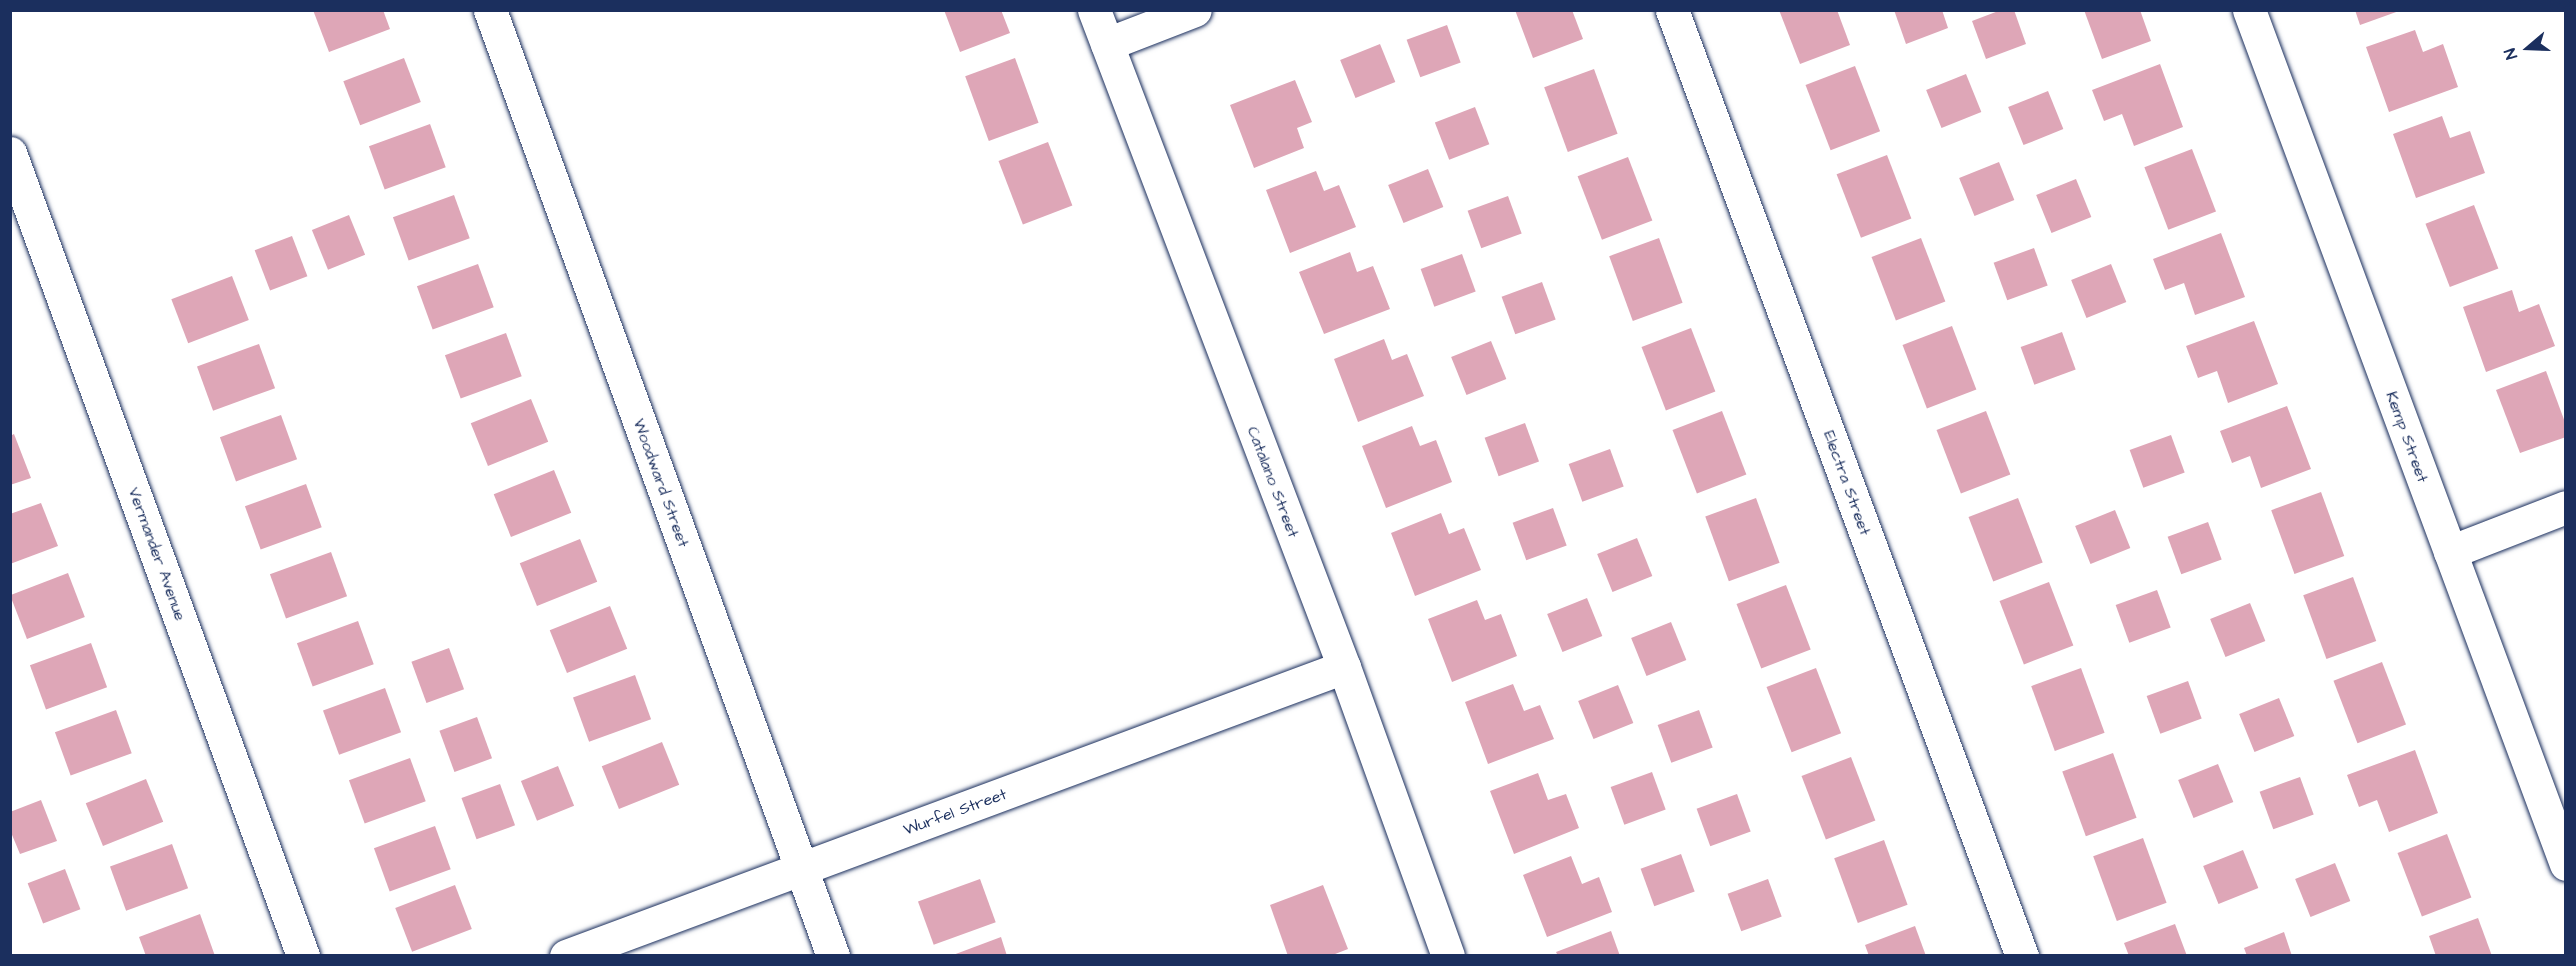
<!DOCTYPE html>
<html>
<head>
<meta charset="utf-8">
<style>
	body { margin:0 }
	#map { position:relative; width:2576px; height:966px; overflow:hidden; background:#fff; font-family:"Architects Daughter",sans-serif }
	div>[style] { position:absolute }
	.building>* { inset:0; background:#dea6b7; transform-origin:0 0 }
	.roads { filter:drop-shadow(0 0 2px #1b2f5e) drop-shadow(0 0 2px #1b2f5e) }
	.minor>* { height:33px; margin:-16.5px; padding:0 16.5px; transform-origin:16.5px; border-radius:16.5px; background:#fff }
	span { translate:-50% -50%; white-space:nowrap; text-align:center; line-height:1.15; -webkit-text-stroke:4.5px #fff; paint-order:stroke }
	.street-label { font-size:16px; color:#1b2f5e }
	.frame { position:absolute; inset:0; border:12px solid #1b2f5e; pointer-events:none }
	.north { position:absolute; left:2498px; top:18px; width:60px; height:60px; -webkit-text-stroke:4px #fff; paint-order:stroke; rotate:251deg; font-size:16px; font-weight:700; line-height:24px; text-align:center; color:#1b2f5e }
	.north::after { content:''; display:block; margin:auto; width:21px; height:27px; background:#1b2f5e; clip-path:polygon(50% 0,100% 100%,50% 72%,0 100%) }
</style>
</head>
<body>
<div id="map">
	<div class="building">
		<i style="clip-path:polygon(313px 10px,383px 10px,390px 29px,329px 52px)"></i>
		<i style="clip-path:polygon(944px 10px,1001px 10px,1010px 33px,960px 52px)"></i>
		<i style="clip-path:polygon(1515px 10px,1572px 10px,1583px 39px,1533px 58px)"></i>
		<i style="clip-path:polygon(1779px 10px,1837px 10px,1850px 45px,1800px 64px)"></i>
		<i style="clip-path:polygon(1894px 10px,1942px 10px,1948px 28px,1906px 44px)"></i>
		<i style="clip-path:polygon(2001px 10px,2014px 10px,2026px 44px,1986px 59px,1972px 21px)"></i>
		<i style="clip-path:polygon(2084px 10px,2140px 10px,2151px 41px,2102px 59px)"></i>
		<i style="clip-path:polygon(2355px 10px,2398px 10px,2399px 11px,2360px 25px)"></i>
		<i style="left:1447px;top:25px;width:40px;height:43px;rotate:70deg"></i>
		<i style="clip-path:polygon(2415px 30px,2423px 52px,2443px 44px,2458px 87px,2389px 112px,2366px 47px)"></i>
		<i style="left:1380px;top:44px;width:41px;height:43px;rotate:68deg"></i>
		<i style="left:404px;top:58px;width:47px;height:65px;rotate:69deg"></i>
		<i style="left:1015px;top:58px;width:69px;height:53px;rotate:70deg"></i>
		<i style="clip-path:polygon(2160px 64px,2183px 127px,2134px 146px,2122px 114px,2104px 121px,2092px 90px)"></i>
		<i style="left:1855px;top:66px;width:70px;height:53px;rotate:69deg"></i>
		<i style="left:1594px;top:69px;width:69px;height:53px;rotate:70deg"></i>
		<i style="left:1966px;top:74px;width:41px;height:43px;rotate:68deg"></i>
		<i style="clip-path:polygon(1295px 80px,1312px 122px,1297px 128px,1304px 148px,1254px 168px,1230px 105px)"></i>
		<i style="left:2048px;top:91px;width:41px;height:43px;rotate:68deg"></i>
		<i style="left:1475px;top:107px;width:40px;height:43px;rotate:69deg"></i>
		<i style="clip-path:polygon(2442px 116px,2450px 138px,2470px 131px,2485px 173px,2416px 198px,2393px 134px)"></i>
		<i style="left:430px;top:124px;width:46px;height:65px;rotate:70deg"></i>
		<i style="left:1048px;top:142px;width:68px;height:53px;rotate:69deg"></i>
		<i style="left:2192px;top:149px;width:67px;height:51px;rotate:69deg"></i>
		<i style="left:1887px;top:155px;width:68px;height:54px;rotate:69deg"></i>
		<i style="left:1628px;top:157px;width:68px;height:54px;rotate:69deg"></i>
		<i style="left:1999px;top:162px;width:41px;height:43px;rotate:68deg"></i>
		<i style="left:1428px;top:169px;width:41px;height:43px;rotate:68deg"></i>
		<i style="clip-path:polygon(1316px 171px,1324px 191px,1339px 185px,1356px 227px,1290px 253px,1266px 190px)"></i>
		<i style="left:2076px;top:179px;width:41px;height:43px;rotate:68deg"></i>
		<i style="left:454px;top:195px;width:46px;height:65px;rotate:70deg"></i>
		<i style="left:1508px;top:196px;width:40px;height:43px;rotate:70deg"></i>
		<i style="left:2474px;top:205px;width:68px;height:52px;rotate:69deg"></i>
		<i style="left:349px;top:215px;width:43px;height:40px;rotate:68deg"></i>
		<i style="clip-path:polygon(2221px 233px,2245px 297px,2195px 315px,2184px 283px,2165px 290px,2153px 259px)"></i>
		<i style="left:292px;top:236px;width:43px;height:40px;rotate:69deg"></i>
		<i style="left:1659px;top:238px;width:69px;height:53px;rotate:70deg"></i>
		<i style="left:1921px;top:238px;width:68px;height:53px;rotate:69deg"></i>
		<i style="left:2034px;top:248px;width:40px;height:43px;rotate:70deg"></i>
		<i style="clip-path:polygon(1350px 252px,1357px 272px,1373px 266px,1390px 309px,1324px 334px,1299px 272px)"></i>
		<i style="left:1462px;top:254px;width:40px;height:44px;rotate:70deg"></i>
		<i style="left:478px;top:264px;width:46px;height:65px;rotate:70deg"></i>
		<i style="left:2111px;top:264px;width:41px;height:43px;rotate:68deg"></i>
		<i style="left:232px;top:276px;width:47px;height:65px;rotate:69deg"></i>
		<i style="left:1542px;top:282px;width:40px;height:43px;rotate:70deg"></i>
		<i style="clip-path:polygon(2512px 290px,2519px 312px,2539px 304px,2555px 346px,2486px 372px,2463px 307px)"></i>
		<i style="clip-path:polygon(2254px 321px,2278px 384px,2228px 403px,2217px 371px,2198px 378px,2186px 346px)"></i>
		<i style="left:1952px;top:326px;width:68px;height:53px;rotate:69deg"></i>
		<i style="left:1691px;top:328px;width:68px;height:53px;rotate:69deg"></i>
		<i style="left:2062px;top:332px;width:40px;height:44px;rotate:70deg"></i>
		<i style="left:506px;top:333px;width:46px;height:65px;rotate:70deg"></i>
		<i style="clip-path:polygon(1384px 339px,1392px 360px,1407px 354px,1424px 396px,1358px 422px,1334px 359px)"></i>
		<i style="left:1491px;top:341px;width:41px;height:43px;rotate:68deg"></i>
		<i style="left:259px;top:344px;width:47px;height:66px;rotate:70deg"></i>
		<i style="clip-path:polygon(2546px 371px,2566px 425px,2566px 437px,2520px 453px,2496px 390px)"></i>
		<i style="left:531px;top:399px;width:46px;height:65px;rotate:68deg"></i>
		<i style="clip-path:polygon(2287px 406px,2311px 469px,2261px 488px,2250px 456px,2232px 463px,2220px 431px)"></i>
		<i style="left:1722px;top:411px;width:68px;height:53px;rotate:69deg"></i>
		<i style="left:1986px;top:411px;width:68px;height:53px;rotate:69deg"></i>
		<i style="left:281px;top:415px;width:47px;height:65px;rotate:70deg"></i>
		<i style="left:1525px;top:423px;width:41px;height:43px;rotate:70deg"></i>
		<i style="clip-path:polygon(1412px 426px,1420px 446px,1436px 440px,1452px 482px,1386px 508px,1362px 446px)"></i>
		<i style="clip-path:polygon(14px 434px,31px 478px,10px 485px,10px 436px)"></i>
		<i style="left:2171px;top:435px;width:40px;height:44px;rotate:70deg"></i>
		<i style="left:1610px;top:449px;width:40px;height:44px;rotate:70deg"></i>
		<i style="left:554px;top:470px;width:46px;height:65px;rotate:68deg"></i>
		<i style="left:306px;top:484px;width:46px;height:65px;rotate:70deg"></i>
		<i style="left:2321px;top:492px;width:68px;height:53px;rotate:70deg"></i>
		<i style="left:1756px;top:498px;width:69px;height:54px;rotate:70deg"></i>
		<i style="left:2018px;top:498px;width:69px;height:53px;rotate:69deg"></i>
		<i style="clip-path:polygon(41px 503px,58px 546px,10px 564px,10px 514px)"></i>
		<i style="left:1553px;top:508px;width:40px;height:43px;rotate:70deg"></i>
		<i style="left:2115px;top:510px;width:41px;height:43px;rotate:68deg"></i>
		<i style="clip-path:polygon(1441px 513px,1449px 534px,1464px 528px,1481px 570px,1415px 596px,1391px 533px)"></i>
		<i style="left:2208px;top:522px;width:40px;height:43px;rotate:70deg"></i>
		<i style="left:1637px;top:538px;width:41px;height:43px;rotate:68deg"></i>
		<i style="left:580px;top:539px;width:46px;height:65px;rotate:68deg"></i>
		<i style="left:331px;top:552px;width:47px;height:65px;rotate:70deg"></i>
		<i style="left:68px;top:573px;width:47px;height:62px;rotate:69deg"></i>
		<i style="left:2353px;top:577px;width:68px;height:53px;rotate:70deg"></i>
		<i style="left:2049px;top:582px;width:68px;height:53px;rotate:69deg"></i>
		<i style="left:1786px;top:585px;width:69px;height:53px;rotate:69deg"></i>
		<i style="left:2157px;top:590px;width:40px;height:44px;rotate:70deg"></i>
		<i style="left:1587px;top:598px;width:41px;height:43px;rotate:68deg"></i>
		<i style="clip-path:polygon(1477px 600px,1485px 620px,1501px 614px,1517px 656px,1452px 682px,1428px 619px)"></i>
		<i style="left:2250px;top:603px;width:41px;height:43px;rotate:68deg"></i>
		<i style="left:610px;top:606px;width:46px;height:65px;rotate:68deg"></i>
		<i style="left:358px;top:621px;width:46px;height:65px;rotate:70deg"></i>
		<i style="left:1671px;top:622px;width:41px;height:43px;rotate:68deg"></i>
		<i style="left:91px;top:643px;width:47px;height:65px;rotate:70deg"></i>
		<i style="left:449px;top:648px;width:44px;height:40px;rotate:70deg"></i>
		<i style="left:2382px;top:662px;width:67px;height:52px;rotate:69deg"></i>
		<i style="left:1816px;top:668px;width:70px;height:53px;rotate:69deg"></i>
		<i style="left:2081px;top:668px;width:69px;height:53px;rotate:70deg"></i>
		<i style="left:635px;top:675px;width:47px;height:66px;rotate:70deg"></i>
		<i style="left:2188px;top:681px;width:40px;height:44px;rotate:70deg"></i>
		<i style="clip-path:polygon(1513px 684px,1524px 711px,1540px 705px,1554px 739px,1488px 764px,1465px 702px)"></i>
		<i style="left:1618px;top:685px;width:41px;height:43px;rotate:68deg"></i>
		<i style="left:385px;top:688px;width:47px;height:66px;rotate:70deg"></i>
		<i style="left:2279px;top:698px;width:41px;height:43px;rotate:68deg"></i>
		<i style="left:116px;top:710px;width:46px;height:65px;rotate:70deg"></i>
		<i style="left:1699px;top:710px;width:40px;height:44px;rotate:70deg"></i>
		<i style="left:477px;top:717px;width:44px;height:40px;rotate:70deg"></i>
		<i style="left:662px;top:742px;width:46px;height:65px;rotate:68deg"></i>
		<i style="clip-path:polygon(2415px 750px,2438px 813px,2389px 832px,2377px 800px,2359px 807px,2347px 775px)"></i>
		<i style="left:2113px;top:753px;width:69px;height:54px;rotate:70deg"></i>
		<i style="left:1851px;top:757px;width:68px;height:53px;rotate:69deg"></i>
		<i style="left:410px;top:758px;width:46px;height:65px;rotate:70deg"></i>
		<i style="left:2218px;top:764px;width:41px;height:43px;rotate:68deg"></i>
		<i style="left:558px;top:766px;width:43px;height:40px;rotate:68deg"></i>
		<i style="left:1652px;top:772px;width:40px;height:44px;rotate:70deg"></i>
		<i style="clip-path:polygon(1538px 773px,1548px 800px,1566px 794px,1579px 828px,1514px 854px,1490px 791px)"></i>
		<i style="left:2300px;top:777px;width:40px;height:43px;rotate:70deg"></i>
		<i style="left:146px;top:779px;width:46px;height:65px;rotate:68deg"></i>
		<i style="left:500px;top:784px;width:44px;height:41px;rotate:70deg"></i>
		<i style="left:1737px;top:794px;width:40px;height:43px;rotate:70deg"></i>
		<i style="clip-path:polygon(41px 800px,57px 841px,20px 854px,10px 830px,10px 812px)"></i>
		<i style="left:435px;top:826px;width:46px;height:65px;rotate:70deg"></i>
		<i style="left:2447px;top:834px;width:68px;height:53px;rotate:69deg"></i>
		<i style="left:2143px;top:838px;width:69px;height:53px;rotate:70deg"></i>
		<i style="left:1884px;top:840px;width:69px;height:53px;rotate:70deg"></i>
		<i style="left:172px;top:844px;width:47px;height:66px;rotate:70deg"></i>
		<i style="left:2243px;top:850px;width:41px;height:43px;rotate:68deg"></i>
		<i style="left:1681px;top:854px;width:40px;height:43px;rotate:70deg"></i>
		<i style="clip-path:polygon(1571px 856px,1582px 884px,1599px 877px,1612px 912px,1547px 937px,1523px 875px)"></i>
		<i style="left:2335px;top:863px;width:41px;height:43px;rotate:68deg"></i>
		<i style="left:65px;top:869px;width:43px;height:40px;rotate:69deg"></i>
		<i style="left:980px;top:879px;width:46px;height:66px;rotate:70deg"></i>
		<i style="left:1768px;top:879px;width:40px;height:43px;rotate:70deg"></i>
		<i style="left:455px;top:885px;width:47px;height:64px;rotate:69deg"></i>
		<i style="clip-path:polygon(1323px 885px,1348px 949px,1330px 956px,1288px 956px,1270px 905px)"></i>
		<i style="clip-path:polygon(200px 914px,215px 956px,146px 956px,139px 937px)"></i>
		<i style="clip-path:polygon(2478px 918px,2492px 956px,2436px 956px,2429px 936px)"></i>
		<i style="clip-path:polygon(2175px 924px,2187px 956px,2129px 956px,2124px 943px)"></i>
		<i style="clip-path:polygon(1915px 926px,1926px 956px,1869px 956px,1865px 945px)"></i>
		<i style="clip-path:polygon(1611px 931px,1620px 956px,1558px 956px,1556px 952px)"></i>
		<i style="clip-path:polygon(2284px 932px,2292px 956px,2247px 956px,2244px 948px)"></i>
		<i style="clip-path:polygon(1001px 937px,1007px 956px,953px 956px,953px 955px)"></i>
	</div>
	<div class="roads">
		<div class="minor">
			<i style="left:490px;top:10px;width:1006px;rotate:70.07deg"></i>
			<i style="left:1094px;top:10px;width:703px;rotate:69.17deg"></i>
			<i style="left:1344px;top:667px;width:307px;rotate:70.2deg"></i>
			<i style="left:1672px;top:10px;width:1009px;rotate:69.7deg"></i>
			<i style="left:2249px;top:10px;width:911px;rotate:69.64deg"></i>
			<i style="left:1107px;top:44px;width:94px;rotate:-21.1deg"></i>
			<i style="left:10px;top:153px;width:855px;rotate:69.95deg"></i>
			<i style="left:2450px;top:552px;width:124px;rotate:-21.2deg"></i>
			<i style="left:566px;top:956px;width:830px;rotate:-20.38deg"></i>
		</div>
	</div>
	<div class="street-label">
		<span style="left:2407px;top:437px;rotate:70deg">Kemp Street</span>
		<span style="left:1273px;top:482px;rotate:69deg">Catalano Street</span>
		<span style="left:661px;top:483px;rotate:70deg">Woodward Street</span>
		<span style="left:1847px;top:483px;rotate:70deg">Electra Street</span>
		<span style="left:157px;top:554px;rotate:70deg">Vermander Avenue</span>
		<span style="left:955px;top:812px;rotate:-20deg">Wurfel Street</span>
	</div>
	<div class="frame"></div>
	<div class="north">N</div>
</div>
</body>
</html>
